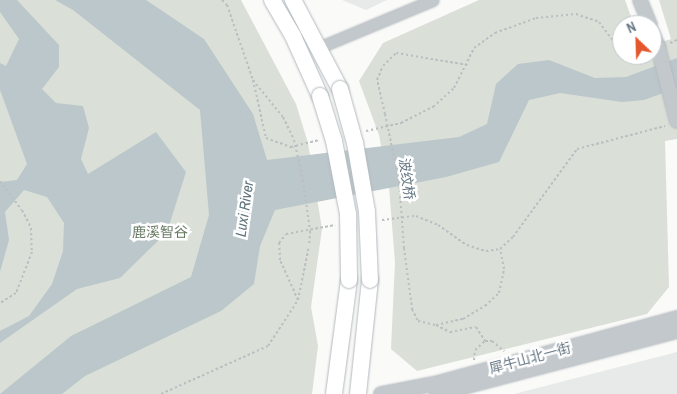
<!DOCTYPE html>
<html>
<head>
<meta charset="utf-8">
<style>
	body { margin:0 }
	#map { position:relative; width:677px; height:394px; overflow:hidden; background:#fafaf8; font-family:"Archivo Narrow","Noto Sans SC",sans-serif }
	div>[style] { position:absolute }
	.built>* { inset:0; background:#e8e9e9 }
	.green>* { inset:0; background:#dadfd7 }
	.water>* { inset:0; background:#bbc7cb }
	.path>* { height:2px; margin-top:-1px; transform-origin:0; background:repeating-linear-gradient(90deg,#bbbfc2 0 2.5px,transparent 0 5px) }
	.roads { filter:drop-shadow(0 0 1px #b3babf) drop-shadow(0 0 1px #b3babf) }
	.minor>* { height:11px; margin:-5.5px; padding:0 5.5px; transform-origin:5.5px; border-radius:5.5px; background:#c3c8cc }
	.tertiary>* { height:14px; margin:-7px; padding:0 7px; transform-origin:7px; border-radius:7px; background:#c3c8cc }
	.secondary>* { height:16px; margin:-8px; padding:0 8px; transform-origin:8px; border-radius:8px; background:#fff }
	.path-bridge>* { height:2px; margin-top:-1px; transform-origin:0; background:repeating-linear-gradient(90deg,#bbbfc2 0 2.5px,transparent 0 5px) }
	.bridges { filter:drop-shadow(0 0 1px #b3babf) drop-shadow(0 0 1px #b3babf) }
	.tertiary-bridge>* { height:14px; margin:-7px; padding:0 7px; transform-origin:7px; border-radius:7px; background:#c3c8cc }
	.secondary-bridge>* { height:16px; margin:-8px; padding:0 8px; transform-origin:8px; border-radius:8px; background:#fff }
	span { translate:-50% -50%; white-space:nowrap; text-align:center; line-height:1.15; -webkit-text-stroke:5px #fff; paint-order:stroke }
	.street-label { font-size:14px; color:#657683 }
	.park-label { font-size:14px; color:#687a64 }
	.water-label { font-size:15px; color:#60757c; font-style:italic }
	.north { position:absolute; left:612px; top:15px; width:50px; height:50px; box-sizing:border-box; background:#fff; border:1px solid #c1c8cd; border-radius:50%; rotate:336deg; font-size:14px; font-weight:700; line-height:20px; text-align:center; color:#657683 }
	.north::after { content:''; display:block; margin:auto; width:18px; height:22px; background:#e4572e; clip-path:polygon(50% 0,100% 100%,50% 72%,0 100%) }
</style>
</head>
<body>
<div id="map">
	<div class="built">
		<i style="clip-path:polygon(342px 0,387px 0,366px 10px)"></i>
		<i style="clip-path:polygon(677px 352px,677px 394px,514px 394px)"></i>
	</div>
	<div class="green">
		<i style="clip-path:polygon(0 0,241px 0,296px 104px,308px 143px,322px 229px,311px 307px,318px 346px,312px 394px,0 394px)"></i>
		<i style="clip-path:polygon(479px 0,625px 0,634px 25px,622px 25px,622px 55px,652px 55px,652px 45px,671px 39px,659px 0,677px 0,677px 139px,665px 141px,669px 287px,647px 314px,417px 371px,391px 349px,395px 262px,389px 187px,379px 135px,359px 81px,383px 43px)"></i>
	</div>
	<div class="water">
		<i style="clip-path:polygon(0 0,17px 0,59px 45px,59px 67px,42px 89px,56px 103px,83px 106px,89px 128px,81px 159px,88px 174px,156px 132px,186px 172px,167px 232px,120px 278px,77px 289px,0 343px,0 331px,29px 316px,52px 284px,63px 251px,64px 223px,47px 197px,24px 190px,5px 212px,9px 240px,0 272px,0 182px,17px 180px,27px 164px,0 90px,0 63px,6px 66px,19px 39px,0 12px)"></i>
		<i style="clip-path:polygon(55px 0,146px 0,204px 39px,253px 114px,267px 160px,459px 137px,487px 124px,496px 84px,518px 64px,549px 60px,595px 78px,626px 77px,677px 58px,677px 88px,644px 100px,622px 102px,560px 93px,529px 100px,499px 162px,446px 177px,275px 210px,260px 246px,254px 284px,221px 311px,85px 376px,62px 394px,0 394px,71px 336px,191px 277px,209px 215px,200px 110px,73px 10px)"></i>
	</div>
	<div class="path">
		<i style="left:222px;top:0;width:7px;rotate:45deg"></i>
		<i style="left:227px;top:5px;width:79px;rotate:70.9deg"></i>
		<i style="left:253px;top:80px;width:48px;rotate:51deg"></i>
		<i style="left:283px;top:117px;width:25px;rotate:64deg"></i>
		<i style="left:670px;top:43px;width:8px;rotate:-23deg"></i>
		<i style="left:629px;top:55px;width:12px"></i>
		<i style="left:253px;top:80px;width:59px;rotate:77.4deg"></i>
		<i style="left:266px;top:138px;width:27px;rotate:20deg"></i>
		<i style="left:291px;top:147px;width:29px;rotate:-14deg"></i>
		<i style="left:385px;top:114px;width:35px;rotate:-103deg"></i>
		<i style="left:377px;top:80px;width:15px;rotate:-67deg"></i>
		<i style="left:383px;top:66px;width:18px;rotate:-45deg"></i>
		<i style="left:396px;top:53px;width:73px;rotate:9.5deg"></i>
		<i style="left:366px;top:131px;width:36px;rotate:-13deg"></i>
		<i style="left:401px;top:123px;width:36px;rotate:-27deg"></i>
		<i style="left:433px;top:107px;width:28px;rotate:-42deg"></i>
		<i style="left:454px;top:88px;width:45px;rotate:-63.4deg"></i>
		<i style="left:474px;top:48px;width:26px;rotate:-36deg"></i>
		<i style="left:495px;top:33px;width:44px;rotate:-20.1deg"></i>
		<i style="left:536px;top:18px;width:40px;rotate:-5.7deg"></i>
		<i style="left:576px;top:14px;width:24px;rotate:19deg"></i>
		<i style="left:599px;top:22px;width:39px;rotate:53deg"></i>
		<i style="left:0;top:181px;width:36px;rotate:53deg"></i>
		<i style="left:22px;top:210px;width:20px;rotate:63deg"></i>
		<i style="left:31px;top:228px;width:24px;rotate:88deg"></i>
		<i style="left:32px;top:252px;width:44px;rotate:111.3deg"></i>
		<i style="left:16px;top:293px;width:19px;rotate:148deg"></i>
		<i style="left:382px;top:220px;width:34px;rotate:-7deg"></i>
		<i style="left:416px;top:216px;width:24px;rotate:22deg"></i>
		<i style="left:438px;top:225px;width:35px;rotate:35deg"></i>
		<i style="left:467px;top:245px;width:20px;rotate:18deg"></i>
		<i style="left:486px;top:251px;width:14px;rotate:-8deg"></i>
		<i style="left:500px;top:249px;width:18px;rotate:-43deg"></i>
		<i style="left:513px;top:237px;width:109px;rotate:-54deg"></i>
		<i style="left:577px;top:149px;width:91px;rotate:-14.6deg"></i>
		<i style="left:404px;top:248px;width:62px;rotate:82.5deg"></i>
		<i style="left:412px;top:309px;width:13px;rotate:63deg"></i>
		<i style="left:418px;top:321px;width:18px;rotate:13deg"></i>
		<i style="left:436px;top:325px;width:28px;rotate:-13deg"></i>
		<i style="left:463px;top:319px;width:26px;rotate:-31deg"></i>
		<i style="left:485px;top:306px;width:19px;rotate:-43deg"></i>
		<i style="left:499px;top:293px;width:25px;rotate:-78deg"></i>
		<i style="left:504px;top:269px;width:20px;rotate:-101deg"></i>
		<i style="left:298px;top:300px;width:44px;rotate:-114.2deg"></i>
		<i style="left:280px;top:260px;width:17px;rotate:-93deg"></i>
		<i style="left:279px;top:243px;width:11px;rotate:-52deg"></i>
		<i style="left:286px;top:234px;width:50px;rotate:-10.4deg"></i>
		<i style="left:436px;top:325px;width:16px;rotate:27deg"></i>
		<i style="left:450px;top:332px;width:26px;rotate:-11deg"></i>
		<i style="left:476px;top:327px;width:17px;rotate:57deg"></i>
		<i style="left:474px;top:360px;width:10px;rotate:-84deg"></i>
		<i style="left:475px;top:350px;width:13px;rotate:-42deg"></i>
		<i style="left:485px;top:341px;width:7px"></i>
		<i style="left:492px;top:341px;width:16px;rotate:40deg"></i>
		<i style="left:161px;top:394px;width:117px;rotate:-24.2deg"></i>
		<i style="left:268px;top:346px;width:55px;rotate:-56.9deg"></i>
		<i style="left:298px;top:300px;width:55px;rotate:-78.5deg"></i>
	</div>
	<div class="roads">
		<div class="minor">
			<i style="left:320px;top:47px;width:122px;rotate:-22.6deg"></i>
		</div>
		<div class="tertiary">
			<i style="left:640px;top:0;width:27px;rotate:68deg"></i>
			<i style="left:652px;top:32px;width:16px;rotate:68deg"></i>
			<i style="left:381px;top:394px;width:58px;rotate:-10.9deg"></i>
			<i style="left:438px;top:383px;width:248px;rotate:-15.2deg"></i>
			<i style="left:437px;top:394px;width:248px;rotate:-14.7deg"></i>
		</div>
		<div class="secondary">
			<i style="left:272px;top:0;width:42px;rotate:59.7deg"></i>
			<i style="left:293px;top:36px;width:66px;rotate:65.8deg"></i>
			<i style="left:293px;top:0;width:101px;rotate:62.2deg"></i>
			<i style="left:334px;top:394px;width:115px;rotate:-82.5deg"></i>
			<i style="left:358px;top:394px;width:115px;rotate:-84deg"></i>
		</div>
	</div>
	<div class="path-bridge">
		<i style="left:385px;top:114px;width:68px;rotate:78.2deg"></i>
		<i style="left:399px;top:181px;width:67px;rotate:85.7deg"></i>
		<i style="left:294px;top:140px;width:41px;rotate:77.3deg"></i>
		<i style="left:303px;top:180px;width:51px;rotate:82.2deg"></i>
		<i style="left:310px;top:231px;width:15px;rotate:94deg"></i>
	</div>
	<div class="bridges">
		<div class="tertiary-bridge">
			<i style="left:658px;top:47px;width:76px;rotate:75.6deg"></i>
		</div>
		<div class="secondary-bridge">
			<i style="left:340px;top:89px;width:56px;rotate:74.5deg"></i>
			<i style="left:355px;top:143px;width:70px;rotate:80.1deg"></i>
			<i style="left:367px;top:212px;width:68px;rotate:87.5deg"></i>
			<i style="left:320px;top:96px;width:47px;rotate:72.7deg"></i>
			<i style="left:334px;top:141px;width:74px;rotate:79.1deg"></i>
			<i style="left:348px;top:214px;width:66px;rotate:89.1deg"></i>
		</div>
	</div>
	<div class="street-label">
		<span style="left:407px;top:179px;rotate:82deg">波纹桥</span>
		<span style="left:530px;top:358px;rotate:-15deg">犀牛山北一街</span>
	</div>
	<div class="park-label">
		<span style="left:160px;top:232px">鹿溪智谷</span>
	</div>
	<div class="water-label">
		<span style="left:244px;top:209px;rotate:-82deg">Luxi River</span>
	</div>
	<div class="north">N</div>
</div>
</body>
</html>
